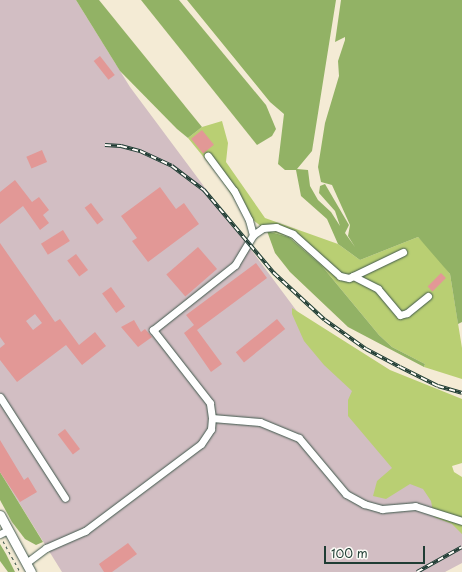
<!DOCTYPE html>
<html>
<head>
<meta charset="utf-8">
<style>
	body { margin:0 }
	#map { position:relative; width:462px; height:572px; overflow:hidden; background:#f4ebd5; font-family:"Playpen Sans",sans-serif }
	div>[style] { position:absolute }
	.industrial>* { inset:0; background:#d2bec3 }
	.green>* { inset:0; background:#b9cf73 }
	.forest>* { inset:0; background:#92b265 }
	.building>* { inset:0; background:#e29896; transform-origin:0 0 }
	.path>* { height:1px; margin-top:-0.5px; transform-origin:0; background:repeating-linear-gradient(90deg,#3f574c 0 3px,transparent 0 6px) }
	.roads { filter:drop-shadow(0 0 1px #3f574c) drop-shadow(0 0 1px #3f574c) }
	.minor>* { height:7px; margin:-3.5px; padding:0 3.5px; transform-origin:3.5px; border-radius:3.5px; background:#fff }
	.major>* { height:9px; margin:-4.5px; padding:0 4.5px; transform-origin:4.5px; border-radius:4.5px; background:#fff }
	.rail>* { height:3.5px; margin-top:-1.75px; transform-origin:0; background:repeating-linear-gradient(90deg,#fdfcf7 0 6px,#1f3d34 0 12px); box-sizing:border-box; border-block:1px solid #1f3d34 }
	span { translate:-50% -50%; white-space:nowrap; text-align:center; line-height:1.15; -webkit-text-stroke:3px #fdfcf7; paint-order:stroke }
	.scale { position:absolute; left:324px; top:546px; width:101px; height:18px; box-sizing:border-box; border:2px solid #1f3d34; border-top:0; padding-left:5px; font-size:12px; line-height:14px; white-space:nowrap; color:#1f3d34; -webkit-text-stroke:3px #fdfcf7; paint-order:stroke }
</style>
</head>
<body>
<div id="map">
	<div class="industrial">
		<i style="clip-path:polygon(0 0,76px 0,130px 87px,462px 533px,462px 563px,445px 572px,62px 572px,0 472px)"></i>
	</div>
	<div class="green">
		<i style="clip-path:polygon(222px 121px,228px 143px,226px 162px,265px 218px,338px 244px,360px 260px,418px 237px,434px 253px,450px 274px,462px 348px,462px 379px,424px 367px,425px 364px,392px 347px,379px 335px,321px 265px,290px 237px,267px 231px,243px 212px,219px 176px,188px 138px,202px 127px)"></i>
		<i style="clip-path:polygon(292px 308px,390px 370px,462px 399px,462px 463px,452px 466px,454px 472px,462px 477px,462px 534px,452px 524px,434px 517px,431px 501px,423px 489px,410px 484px,386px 499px,373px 496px,377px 481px,392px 468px,348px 416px,348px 400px,352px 391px,324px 365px,304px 341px,292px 314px)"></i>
	</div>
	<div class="forest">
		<i style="clip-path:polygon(76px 0,99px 0,202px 127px,188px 138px,177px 129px,120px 71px)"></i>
		<i style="clip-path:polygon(141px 0,179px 0,266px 105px,276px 129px,272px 136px,257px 145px)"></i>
		<i style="clip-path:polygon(187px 0,336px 0,312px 151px,297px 169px,308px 170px,310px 186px,318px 200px,331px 212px,340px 226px,335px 211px,319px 193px,320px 186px,325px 184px,349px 225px,345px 233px,355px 247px,348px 236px,350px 225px,332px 185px,321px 182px,318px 167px,325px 123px,339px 76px,338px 61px,345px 40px,345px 37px,335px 42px,341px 0,462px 0,462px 322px,458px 324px,450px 274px,418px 237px,360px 260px,338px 244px,327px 219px,301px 196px,296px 170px,285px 170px,278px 164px,284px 114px,270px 102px)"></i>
		<i style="clip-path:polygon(267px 231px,289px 237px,321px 265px,379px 335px,392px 347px,425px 364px,424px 367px,348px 327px,290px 272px,275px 253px)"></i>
		<i style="clip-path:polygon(0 472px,43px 542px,36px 545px,25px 539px,12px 522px,0 500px)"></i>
		<i style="clip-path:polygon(0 544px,6px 554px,15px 572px,8px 572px,0 561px)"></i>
	</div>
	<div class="building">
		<i style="left:100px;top:56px;width:24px;height:8px;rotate:52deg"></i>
		<i style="left:202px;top:130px;width:19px;height:14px;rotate:51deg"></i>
		<i style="left:42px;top:150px;width:13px;height:17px;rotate:67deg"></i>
		<i style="clip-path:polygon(15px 180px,32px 202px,39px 197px,49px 210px,43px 215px,49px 223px,40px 230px,23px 206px,0 224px,0 192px)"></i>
		<i style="clip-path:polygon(160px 187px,176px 209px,184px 203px,199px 224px,148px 262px,132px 241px,137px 238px,121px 216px)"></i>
		<i style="left:91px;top:203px;width:21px;height:8px;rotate:53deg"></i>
		<i style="left:63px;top:230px;width:13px;height:26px;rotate:58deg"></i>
		<i style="clip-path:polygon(evenodd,0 243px,55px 322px,60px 319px,79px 345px,95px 332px,106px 346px,82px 365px,66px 345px,17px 382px,0 360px,0 348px,5px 344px,0 337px,0 243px,35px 314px,42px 323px,33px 330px,26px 321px,35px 314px)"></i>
		<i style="left:198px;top:247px;width:29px;height:42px;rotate:49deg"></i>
		<i style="left:76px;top:254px;width:20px;height:11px;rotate:53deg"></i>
		<i style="clip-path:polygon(256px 263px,267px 278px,197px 330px,222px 364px,211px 372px,184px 333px,194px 325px,186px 315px)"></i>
		<i style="left:441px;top:273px;width:7px;height:19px;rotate:45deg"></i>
		<i style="left:111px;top:287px;width:24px;height:11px;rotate:54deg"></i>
		<i style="left:277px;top:319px;width:13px;height:53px;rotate:51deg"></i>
		<i style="clip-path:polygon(134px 320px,141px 332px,145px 329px,152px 337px,138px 347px,121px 327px)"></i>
		<i style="left:65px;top:429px;width:25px;height:9px;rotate:53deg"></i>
		<i style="clip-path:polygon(0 440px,24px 480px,28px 477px,37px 492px,20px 502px,0 472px)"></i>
		<i style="clip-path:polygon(128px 543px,137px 554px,112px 572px,104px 572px,99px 564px)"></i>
	</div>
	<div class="path">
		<i style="left:3px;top:541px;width:35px;rotate:61deg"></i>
	</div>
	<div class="roads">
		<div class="minor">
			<i style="left:253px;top:235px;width:12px;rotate:-35deg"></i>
			<i style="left:263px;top:228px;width:13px;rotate:-4deg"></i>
			<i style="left:276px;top:227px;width:18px;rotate:22deg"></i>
			<i style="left:293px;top:234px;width:63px;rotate:41.8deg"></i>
			<i style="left:340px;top:276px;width:9px;rotate:13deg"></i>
			<i style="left:349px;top:278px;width:60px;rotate:-25.7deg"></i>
			<i style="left:353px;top:276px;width:28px;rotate:27deg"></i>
			<i style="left:378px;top:289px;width:34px;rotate:50deg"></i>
			<i style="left:400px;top:315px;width:7px;rotate:-16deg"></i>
			<i style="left:407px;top:313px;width:27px;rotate:-39deg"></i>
			<i style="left:0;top:397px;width:120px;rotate:57.2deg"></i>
			<i style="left:212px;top:418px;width:48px;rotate:4.8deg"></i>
			<i style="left:260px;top:422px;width:42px;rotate:22.3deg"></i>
			<i style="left:299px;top:438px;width:73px;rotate:50deg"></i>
			<i style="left:346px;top:494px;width:21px;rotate:29deg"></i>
			<i style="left:364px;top:504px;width:19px;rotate:16deg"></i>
			<i style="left:382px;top:509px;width:33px;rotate:-5deg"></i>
			<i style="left:415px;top:506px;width:49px;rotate:17.7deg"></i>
			<i style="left:0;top:534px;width:9px;rotate:-27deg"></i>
			<i style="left:26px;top:563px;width:25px;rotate:-37deg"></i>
			<i style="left:46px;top:548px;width:43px;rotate:-23.6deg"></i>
			<i style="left:85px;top:531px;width:145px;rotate:-36.9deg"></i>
			<i style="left:201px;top:444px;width:18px;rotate:-56deg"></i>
			<i style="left:211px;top:429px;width:11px;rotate:-85deg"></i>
			<i style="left:212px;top:418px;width:15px;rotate:-98deg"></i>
			<i style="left:210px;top:403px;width:93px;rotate:-128deg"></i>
			<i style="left:153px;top:330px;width:105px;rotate:-38.4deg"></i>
			<i style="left:235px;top:265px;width:35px;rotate:-59deg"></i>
			<i style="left:253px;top:235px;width:16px;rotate:-105deg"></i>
			<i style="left:249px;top:220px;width:33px;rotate:-117deg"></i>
			<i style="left:234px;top:191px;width:44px;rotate:-126.6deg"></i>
		</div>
		<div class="major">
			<i style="left:0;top:515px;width:65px;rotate:61.5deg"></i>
		</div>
	</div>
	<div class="rail">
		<i style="left:105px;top:145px;width:16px;rotate:4deg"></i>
		<i style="left:121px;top:146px;width:20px;rotate:15deg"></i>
		<i style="left:140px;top:151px;width:35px;rotate:25deg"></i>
		<i style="left:172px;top:166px;width:40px;rotate:37deg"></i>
		<i style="left:204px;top:190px;width:109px;rotate:49.9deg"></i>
		<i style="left:274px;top:273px;width:69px;rotate:42.7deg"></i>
		<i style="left:325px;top:320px;width:50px;rotate:35.3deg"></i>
		<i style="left:366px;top:349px;width:38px;rotate:28deg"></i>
		<i style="left:400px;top:367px;width:42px;rotate:26.6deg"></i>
		<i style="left:438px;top:386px;width:25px;rotate:16deg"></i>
		<i style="left:417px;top:572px;width:51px;rotate:-29.1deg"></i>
	</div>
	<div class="scale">100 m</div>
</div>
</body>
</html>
